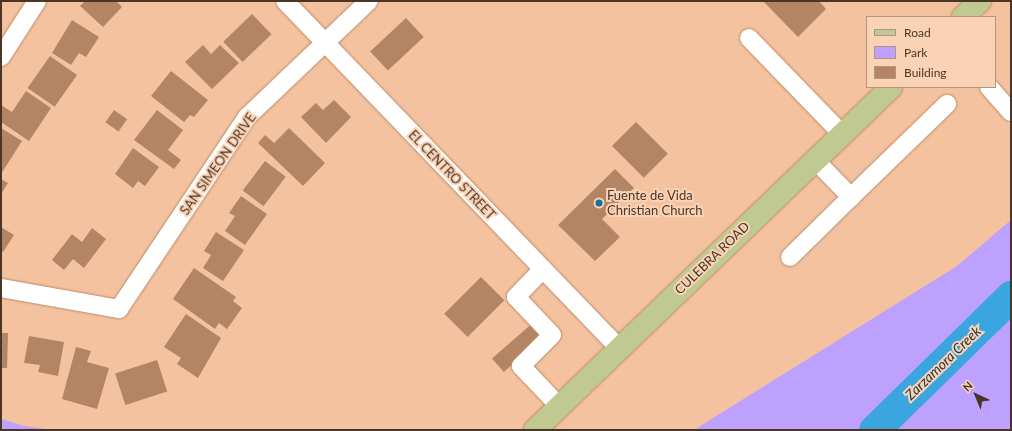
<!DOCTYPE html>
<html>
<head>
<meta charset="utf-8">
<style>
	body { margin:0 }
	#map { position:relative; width:1012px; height:431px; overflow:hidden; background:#f4c29f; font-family:Lato,sans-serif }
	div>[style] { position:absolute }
	.green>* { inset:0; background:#bda1fe }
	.river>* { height:31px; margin:-15.5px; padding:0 15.5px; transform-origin:15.5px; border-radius:15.5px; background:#3aa5df }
	.building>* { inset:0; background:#b48564; transform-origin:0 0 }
	.roads { filter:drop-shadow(0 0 1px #bb8c6a) drop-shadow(0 0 1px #bb8c6a) }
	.minor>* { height:18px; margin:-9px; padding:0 9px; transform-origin:9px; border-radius:9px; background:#fff }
	.major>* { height:22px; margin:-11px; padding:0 11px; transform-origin:11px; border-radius:11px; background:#c0c98f }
	.dots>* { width:11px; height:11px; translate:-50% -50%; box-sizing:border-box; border:2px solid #fad2b5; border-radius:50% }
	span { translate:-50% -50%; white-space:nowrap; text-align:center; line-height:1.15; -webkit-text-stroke:4px #fad2b5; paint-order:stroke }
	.street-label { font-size:13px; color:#4a3628 }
	.poi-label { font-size:13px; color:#4a3628 }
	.left { translate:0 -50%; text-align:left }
	.water-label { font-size:14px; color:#1e3442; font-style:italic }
	.frame { position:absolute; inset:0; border:2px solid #4a3628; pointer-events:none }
	.legend { position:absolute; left:866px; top:16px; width:130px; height:72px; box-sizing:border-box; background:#fad2b5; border:1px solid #b4947d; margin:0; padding:5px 7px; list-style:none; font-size:12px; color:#4a3628 }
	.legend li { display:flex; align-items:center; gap:8px; height:20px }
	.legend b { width:20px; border:1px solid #b4947d }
	.north { position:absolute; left:956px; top:375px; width:40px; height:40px; -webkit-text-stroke:3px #fad2b5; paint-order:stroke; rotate:316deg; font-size:11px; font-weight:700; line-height:16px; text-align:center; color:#4a3628 }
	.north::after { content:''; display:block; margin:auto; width:14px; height:18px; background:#4a3628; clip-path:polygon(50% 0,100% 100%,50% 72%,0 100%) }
</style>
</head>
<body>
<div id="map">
	<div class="green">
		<i style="clip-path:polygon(1011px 220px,1011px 430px,694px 430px,957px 266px)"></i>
		<i style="clip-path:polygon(1px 419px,24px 426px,55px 430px,1px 430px)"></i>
	</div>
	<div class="river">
		<i style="left:874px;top:430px;width:192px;rotate:-44.4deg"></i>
	</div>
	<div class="building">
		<i style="clip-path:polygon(85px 1px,116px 1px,122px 7px,103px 27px,80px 6px)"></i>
		<i style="clip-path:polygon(763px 1px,819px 1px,826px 9px,798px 37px)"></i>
		<i style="left:252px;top:14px;width:28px;height:40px;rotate:46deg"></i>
		<i style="left:406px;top:18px;width:26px;height:49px;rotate:47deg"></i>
		<i style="clip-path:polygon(72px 20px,99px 37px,86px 57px,79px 53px,71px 65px,52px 53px)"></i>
		<i style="clip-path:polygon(203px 45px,211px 54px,220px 45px,239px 63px,212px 89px,185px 62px)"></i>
		<i style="left:50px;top:56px;width:33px;height:39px;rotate:35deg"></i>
		<i style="clip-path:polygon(171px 71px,208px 100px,194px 117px,190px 115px,184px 122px,151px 96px)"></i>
		<i style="clip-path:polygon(26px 91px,51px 108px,29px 141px,1px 122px,1px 105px,12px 112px)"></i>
		<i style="clip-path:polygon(334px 100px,351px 117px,326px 143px,301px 117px,316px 103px,323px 110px)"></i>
		<i style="left:114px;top:110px;width:16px;height:15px;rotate:35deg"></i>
		<i style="clip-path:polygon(157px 110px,183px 130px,168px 150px,181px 160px,174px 169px,134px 140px)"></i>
		<i style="left:636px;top:122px;width:45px;height:34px;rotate:45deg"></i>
		<i style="clip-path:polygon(1px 128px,22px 141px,1px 174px)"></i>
		<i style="clip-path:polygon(289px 128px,325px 163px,303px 186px,258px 143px,265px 135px,274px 143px)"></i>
		<i style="clip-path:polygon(133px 148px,159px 167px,145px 186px,138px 181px,133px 188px,115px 174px)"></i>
		<i style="left:265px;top:161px;width:26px;height:37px;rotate:37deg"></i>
		<i style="clip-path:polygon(615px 169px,634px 188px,602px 219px,620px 237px,595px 261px,558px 225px)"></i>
		<i style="clip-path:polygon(1px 179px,8px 183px,1px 194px)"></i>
		<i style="clip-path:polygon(241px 196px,267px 214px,245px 245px,225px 231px,235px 216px,229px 213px)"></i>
		<i style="clip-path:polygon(1px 227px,14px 235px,3px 252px,1px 251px)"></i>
		<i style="clip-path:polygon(92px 228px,106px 239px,84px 268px,73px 259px,64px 270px,52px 260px,72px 234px,82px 242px)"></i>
		<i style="clip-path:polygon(216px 232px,244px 250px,223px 281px,203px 268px,211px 255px,204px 251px)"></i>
		<i style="clip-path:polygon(194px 268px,236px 297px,233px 301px,242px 308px,227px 329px,219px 323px,215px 329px,173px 299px)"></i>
		<i style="left:481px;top:277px;width:33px;height:52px;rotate:45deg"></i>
		<i style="clip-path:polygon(186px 314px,221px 338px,198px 378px,177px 364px,181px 358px,164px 347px)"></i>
		<i style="left:535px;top:321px;width:18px;height:57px;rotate:49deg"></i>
		<i style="clip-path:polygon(1px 333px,8px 333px,7px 368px,1px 368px)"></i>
		<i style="clip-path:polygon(29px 336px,64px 342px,58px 376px,38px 372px,40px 365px,24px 363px)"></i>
		<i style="clip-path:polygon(76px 347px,91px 351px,87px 362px,109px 368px,97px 409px,62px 399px)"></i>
		<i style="left:157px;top:360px;width:33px;height:44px;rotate:72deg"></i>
	</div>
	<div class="roads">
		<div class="minor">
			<i style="left:285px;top:1px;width:482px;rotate:46.1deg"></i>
			<i style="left:749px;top:38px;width:134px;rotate:45.9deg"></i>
			<i style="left:1px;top:57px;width:67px;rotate:-57.3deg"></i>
			<i style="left:989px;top:87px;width:33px;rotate:49deg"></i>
			<i style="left:815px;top:160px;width:52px;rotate:45.8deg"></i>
			<i style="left:851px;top:197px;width:134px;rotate:-44.1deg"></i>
			<i style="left:790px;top:257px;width:86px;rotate:-44.5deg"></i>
			<i style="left:543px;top:269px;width:39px;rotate:134deg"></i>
			<i style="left:516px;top:297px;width:52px;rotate:46.5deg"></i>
			<i style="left:552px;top:335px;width:44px;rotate:135deg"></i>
			<i style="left:521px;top:366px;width:55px;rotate:46.5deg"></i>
			<i style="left:1px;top:288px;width:120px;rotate:10.1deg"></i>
			<i style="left:119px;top:309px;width:231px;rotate:-56.3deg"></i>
			<i style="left:247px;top:117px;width:168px;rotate:-43.6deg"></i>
		</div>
		<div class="major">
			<i style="left:963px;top:17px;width:23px;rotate:-43deg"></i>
			<i style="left:535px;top:430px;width:494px;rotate:-43.9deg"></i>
		</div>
	</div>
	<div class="dots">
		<i style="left:599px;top:203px;background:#1372a0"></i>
	</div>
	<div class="street-label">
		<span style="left:218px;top:164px;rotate:-55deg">SAN SIMEON DRIVE</span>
		<span style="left:452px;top:175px;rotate:46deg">EL CENTRO STREET</span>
		<span style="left:712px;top:258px;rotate:-44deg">CULEBRA ROAD</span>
	</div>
	<div class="poi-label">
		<span class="left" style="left:607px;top:203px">Fuente de Vida<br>Christian Church</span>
	</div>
	<div class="water-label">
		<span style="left:943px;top:363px;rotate:-44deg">Zarzamora Creek</span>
	</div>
	<div class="frame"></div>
	<ul class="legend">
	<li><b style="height:5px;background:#c0c98f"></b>Road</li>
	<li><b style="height:11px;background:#bda1fe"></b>Park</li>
	<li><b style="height:11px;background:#b48564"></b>Building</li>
	</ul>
	<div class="north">N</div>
</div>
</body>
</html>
